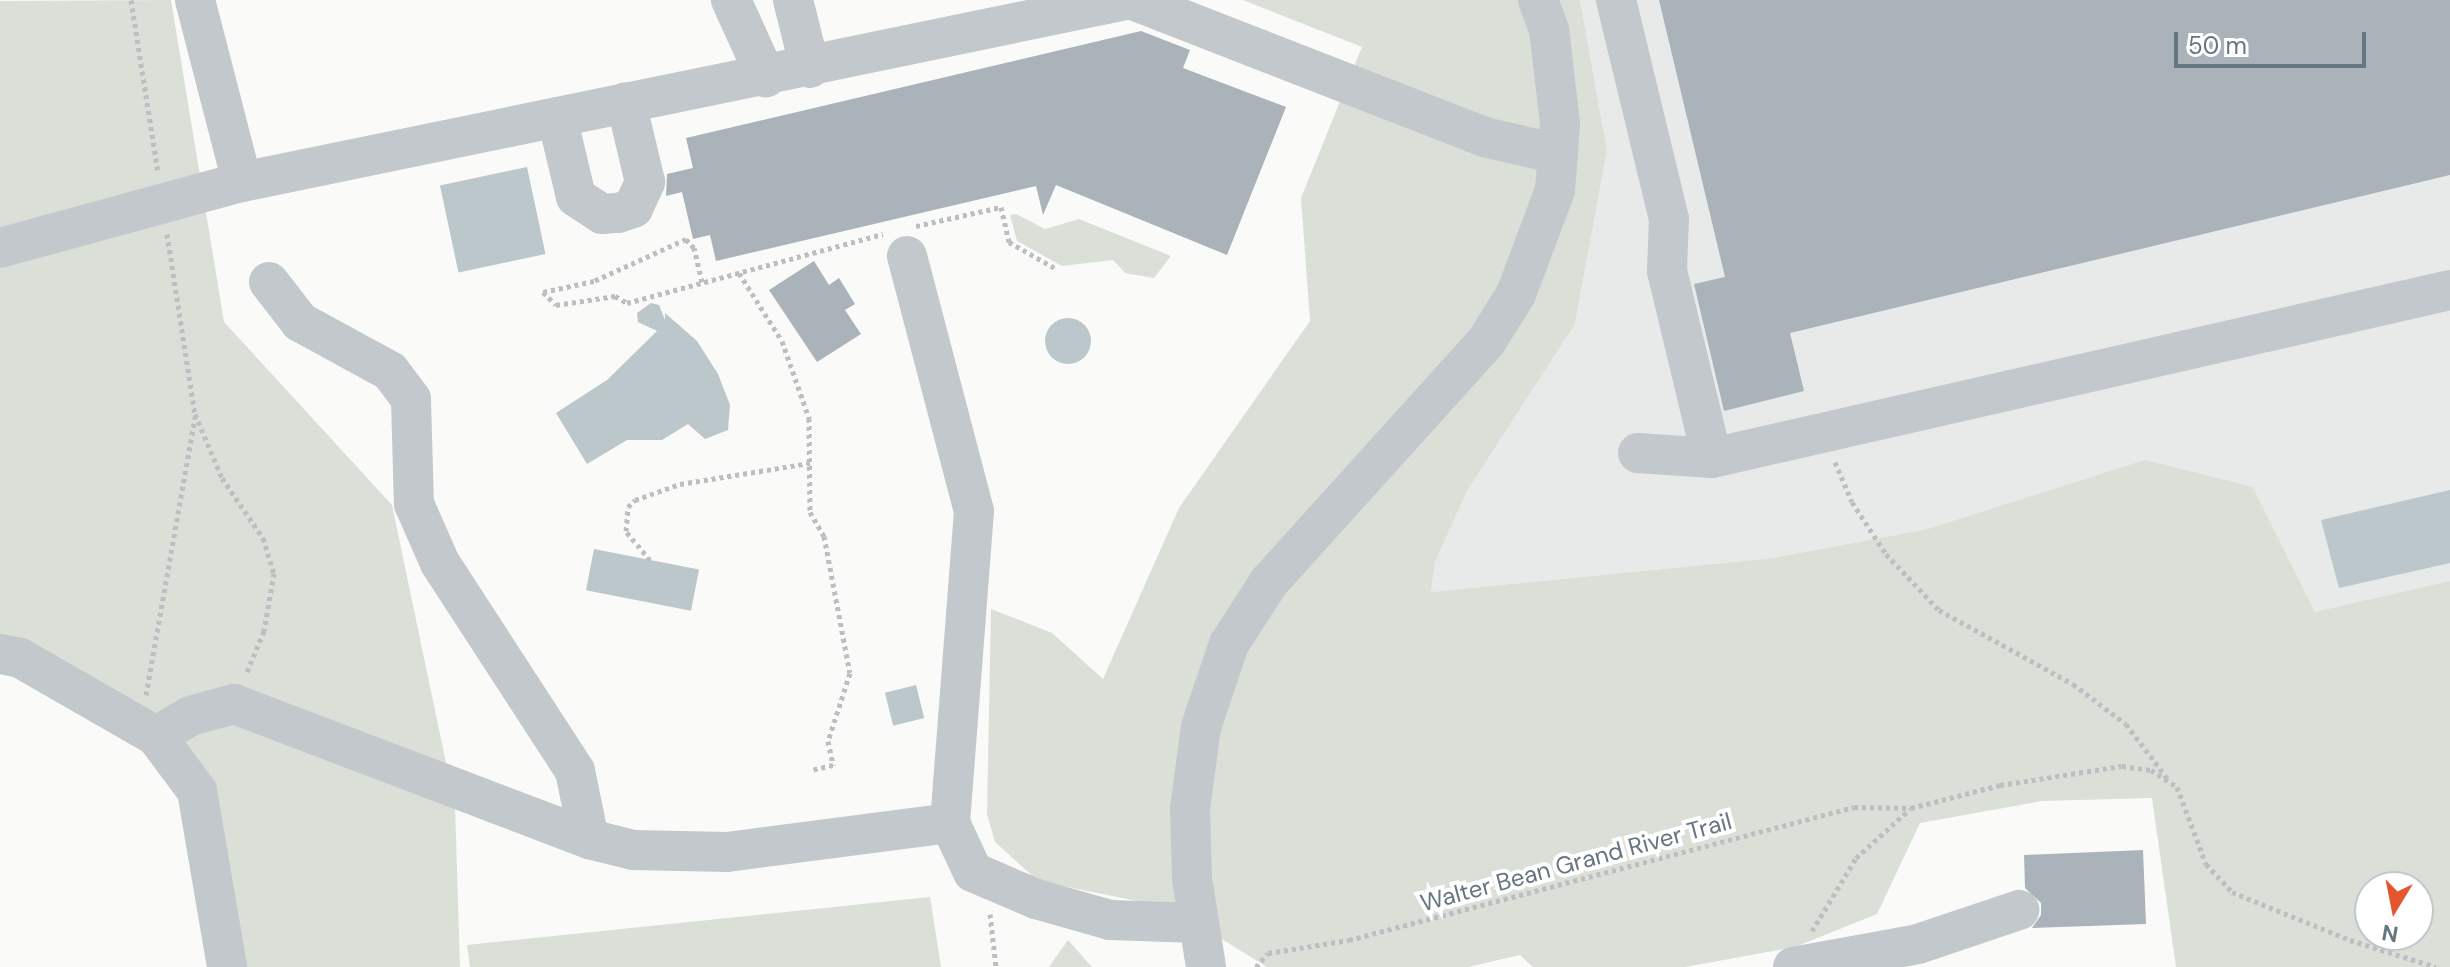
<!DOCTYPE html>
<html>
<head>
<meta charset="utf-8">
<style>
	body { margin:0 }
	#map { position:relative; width:2450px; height:967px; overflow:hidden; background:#fafaf8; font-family:"DM Sans",sans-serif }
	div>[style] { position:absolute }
	.built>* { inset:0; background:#e8e9e9 }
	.green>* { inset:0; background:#dadfd7 }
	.water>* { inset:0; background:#bbc7cb; transform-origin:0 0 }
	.round { border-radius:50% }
	.building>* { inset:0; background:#aab3b9 }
	.path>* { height:5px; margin-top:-2.5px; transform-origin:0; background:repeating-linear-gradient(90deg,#bbbfc2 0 4px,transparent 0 8px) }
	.minor>* { height:40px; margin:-20px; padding:0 20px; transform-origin:20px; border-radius:20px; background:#c3c8cc }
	span { translate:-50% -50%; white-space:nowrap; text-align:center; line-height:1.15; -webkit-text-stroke:8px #fff; paint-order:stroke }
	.street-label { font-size:24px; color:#657683 }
	.north { position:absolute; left:2354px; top:871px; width:80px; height:80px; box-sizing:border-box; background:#fff; border:2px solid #c1c8cd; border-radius:50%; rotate:190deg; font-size:22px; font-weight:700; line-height:32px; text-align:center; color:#657683 }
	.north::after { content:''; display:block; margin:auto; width:28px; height:36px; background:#e4572e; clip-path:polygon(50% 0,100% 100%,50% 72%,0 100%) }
	.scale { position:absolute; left:2174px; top:32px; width:192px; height:36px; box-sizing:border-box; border:4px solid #657683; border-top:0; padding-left:10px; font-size:24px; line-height:28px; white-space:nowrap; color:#657683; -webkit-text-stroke:6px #fff; paint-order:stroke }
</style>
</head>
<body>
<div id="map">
	<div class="built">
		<i style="clip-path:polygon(1580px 0,2450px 0,2450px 581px,2315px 613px,2253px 487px,1928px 529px,1773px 558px,1431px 592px,1435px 562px,1467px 491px,1575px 324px,1607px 150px)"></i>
	</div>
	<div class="green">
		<i style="clip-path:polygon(171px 0,224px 322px,392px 505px,455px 806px,460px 967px,237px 967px,204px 785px,0 648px,0 1px)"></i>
		<i style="clip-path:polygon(evenodd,1243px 0,1580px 0,1607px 150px,1575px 324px,1467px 491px,1435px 562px,1431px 592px,1773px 558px,1928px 529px,2145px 460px,2253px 487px,2315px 612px,2450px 581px,2450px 967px,2176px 967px,2152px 798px,2042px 801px,1920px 823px,1877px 914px,1795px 947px,1685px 967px,1533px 967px,1520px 955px,1468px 967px,1267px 967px,1172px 908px,1038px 881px,995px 842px,987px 814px,991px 609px,1052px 633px,1103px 679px,1179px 508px,1310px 321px,1301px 198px,1362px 47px,1243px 0,2370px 887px,2418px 887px,2418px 935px,2370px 935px,2370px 887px)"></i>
		<i style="clip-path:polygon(1016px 214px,1045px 229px,1079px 219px,1171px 256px,1154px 278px,1125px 273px,1113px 260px,1062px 266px,1017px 241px,1010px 215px)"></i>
		<i style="clip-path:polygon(930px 897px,941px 967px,470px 967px,467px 945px)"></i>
		<i style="clip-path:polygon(1068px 940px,1092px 967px,1049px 967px)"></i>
	</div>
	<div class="water">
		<i style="left:527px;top:167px;width:89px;height:89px;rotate:78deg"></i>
		<i style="clip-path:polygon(651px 303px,659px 305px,665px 320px,665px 313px,697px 341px,718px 374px,730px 405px,728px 430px,705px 439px,688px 424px,662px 440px,627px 440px,587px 464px,556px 413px,607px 380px,657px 331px,638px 322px,637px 313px)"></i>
		<i class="round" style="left:1045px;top:318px;width:46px;height:46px"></i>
		<i style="clip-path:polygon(2450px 490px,2450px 563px,2339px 588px,2321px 520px)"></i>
		<i style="left:594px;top:549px;width:107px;height:42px;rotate:11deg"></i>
		<i style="left:916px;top:685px;width:34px;height:32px;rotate:76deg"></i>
	</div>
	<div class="building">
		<i style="clip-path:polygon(1659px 0,2450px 0,2450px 175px,1790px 333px,1804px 391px,1724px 411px,1694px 284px,1725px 277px)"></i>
		<i style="clip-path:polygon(1141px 31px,1190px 50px,1183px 68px,1286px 107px,1227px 255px,1056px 185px,1043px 215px,1036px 186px,716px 261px,710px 235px,693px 239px,682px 192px,666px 196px,667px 174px,693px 168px,686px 138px)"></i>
		<i style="clip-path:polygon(814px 261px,829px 285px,839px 278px,855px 304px,845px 310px,861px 334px,817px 362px,769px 290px)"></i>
		<i style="clip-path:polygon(2143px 850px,2146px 924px,2032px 928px,2041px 915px,2041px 903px,2025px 888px,2024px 855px)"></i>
	</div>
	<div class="path">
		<i style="left:131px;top:0;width:175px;rotate:81.1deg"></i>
		<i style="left:916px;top:226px;width:87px;rotate:-12.6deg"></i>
		<i style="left:1001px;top:207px;width:36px;rotate:77deg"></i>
		<i style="left:1009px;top:242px;width:53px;rotate:29.5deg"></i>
		<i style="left:167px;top:234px;width:182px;rotate:81.2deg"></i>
		<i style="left:195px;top:414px;width:69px;rotate:67.1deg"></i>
		<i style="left:222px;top:478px;width:73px;rotate:55.7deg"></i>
		<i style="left:263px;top:538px;width:37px;rotate:73deg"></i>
		<i style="left:274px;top:573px;width:59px;rotate:99.8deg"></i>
		<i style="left:264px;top:631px;width:47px;rotate:112.7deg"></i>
		<i style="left:739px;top:273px;width:80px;rotate:57.7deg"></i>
		<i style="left:782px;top:341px;width:82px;rotate:70.7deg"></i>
		<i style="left:809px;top:418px;width:94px;rotate:89.4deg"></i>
		<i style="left:810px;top:512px;width:28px;rotate:60deg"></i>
		<i style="left:824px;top:536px;width:139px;rotate:79.3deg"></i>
		<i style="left:850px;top:673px;width:71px;rotate:107.9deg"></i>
		<i style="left:828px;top:741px;width:25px;rotate:78deg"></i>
		<i style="left:833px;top:765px;width:23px;rotate:167deg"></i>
		<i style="left:702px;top:282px;width:35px;rotate:-103deg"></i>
		<i style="left:694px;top:248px;width:12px;rotate:-132deg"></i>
		<i style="left:686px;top:239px;width:101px;rotate:155.5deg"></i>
		<i style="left:594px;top:281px;width:52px;rotate:167.8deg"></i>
		<i style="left:543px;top:292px;width:18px;rotate:45deg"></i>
		<i style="left:556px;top:305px;width:60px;rotate:-8.7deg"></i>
		<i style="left:615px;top:296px;width:14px;rotate:30deg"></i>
		<i style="left:627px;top:303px;width:265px;rotate:-15.1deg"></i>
		<i style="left:1835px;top:462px;width:43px;rotate:67deg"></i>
		<i style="left:1852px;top:502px;width:62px;rotate:56.8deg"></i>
		<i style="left:1886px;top:554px;width:77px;rotate:46.6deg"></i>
		<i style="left:1939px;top:610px;width:153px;rotate:28.9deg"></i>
		<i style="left:2073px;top:684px;width:66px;rotate:37deg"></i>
		<i style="left:2126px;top:724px;width:68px;rotate:52.8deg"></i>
		<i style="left:650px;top:560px;width:38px;rotate:-130deg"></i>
		<i style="left:626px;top:531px;width:24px;rotate:-85deg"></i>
		<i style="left:628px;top:507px;width:10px;rotate:-45deg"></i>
		<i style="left:635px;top:500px;width:48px;rotate:-19.6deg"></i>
		<i style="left:680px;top:484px;width:132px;rotate:-9.2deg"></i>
		<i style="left:146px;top:695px;width:282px;rotate:-80deg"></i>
		<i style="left:990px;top:914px;width:53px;rotate:83.5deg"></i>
		<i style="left:1812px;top:931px;width:85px;rotate:-58.9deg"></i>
		<i style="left:1856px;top:858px;width:73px;rotate:-42.2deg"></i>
		<i style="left:1256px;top:967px;width:18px;rotate:-49deg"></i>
		<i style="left:1268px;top:953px;width:82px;rotate:-9.1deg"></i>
		<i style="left:1349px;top:940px;width:522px;rotate:-14.75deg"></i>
		<i style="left:1854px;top:807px;width:57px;rotate:1deg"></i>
		<i style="left:1911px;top:808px;width:92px;rotate:-14.5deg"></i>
		<i style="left:2000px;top:785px;width:123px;rotate:-8.9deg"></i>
		<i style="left:2122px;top:766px;width:29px;rotate:8deg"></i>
		<i style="left:2151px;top:770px;width:31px;rotate:33deg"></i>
		<i style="left:2177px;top:787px;width:82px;rotate:69.4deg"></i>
		<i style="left:2206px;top:864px;width:38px;rotate:47deg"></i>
		<i style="left:2232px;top:892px;width:127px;rotate:22.1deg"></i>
		<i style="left:2350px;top:940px;width:90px;rotate:17.4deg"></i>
	</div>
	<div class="minor">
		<i style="left:195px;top:0;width:188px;rotate:75.5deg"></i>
		<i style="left:731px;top:0;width:85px;rotate:65.6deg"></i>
		<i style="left:793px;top:0;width:70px;rotate:76deg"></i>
		<i style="left:1133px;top:0;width:377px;rotate:21.3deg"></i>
		<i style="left:1484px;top:137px;width:76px;rotate:12.9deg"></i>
		<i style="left:1616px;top:0;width:225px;rotate:76.4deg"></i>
		<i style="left:1669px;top:219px;width:52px;rotate:92.2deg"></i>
		<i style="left:1667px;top:271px;width:192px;rotate:76.5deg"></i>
		<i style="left:557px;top:117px;width:82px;rotate:76.6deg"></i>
		<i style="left:576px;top:197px;width:31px;rotate:33deg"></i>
		<i style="left:602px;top:214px;width:16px;rotate:-4deg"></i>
		<i style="left:618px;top:213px;width:16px;rotate:-18deg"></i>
		<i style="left:633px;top:208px;width:29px;rotate:-65deg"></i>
		<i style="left:645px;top:182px;width:82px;rotate:-103.4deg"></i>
		<i style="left:0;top:248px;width:251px;rotate:-15.3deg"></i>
		<i style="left:242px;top:182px;width:903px;rotate:-11.63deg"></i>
		<i style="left:907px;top:256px;width:264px;rotate:75.3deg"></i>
		<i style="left:974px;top:511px;width:313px;rotate:94.4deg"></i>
		<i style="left:950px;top:823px;width:54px;rotate:64.9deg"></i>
		<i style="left:973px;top:872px;width:69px;rotate:23.2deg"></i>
		<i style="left:1036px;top:899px;width:77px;rotate:15.8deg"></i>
		<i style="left:1110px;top:920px;width:87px;rotate:2deg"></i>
		<i style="left:269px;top:282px;width:51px;rotate:52.2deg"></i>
		<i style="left:300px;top:322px;width:102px;rotate:28.6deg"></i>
		<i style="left:390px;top:371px;width:35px;rotate:53deg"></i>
		<i style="left:411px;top:399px;width:105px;rotate:88.4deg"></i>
		<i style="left:414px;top:504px;width:64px;rotate:66.2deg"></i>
		<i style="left:440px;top:563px;width:248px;rotate:57deg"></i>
		<i style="left:575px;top:771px;width:69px;rotate:78.4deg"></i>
		<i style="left:1638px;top:453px;width:74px;rotate:3.9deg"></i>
		<i style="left:1712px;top:458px;width:757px;rotate:-12.82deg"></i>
		<i style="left:0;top:654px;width:20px;rotate:11deg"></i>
		<i style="left:20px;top:658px;width:157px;rotate:29.8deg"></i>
		<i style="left:156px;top:736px;width:69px;rotate:53.3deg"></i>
		<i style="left:197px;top:791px;width:179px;rotate:80.3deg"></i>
		<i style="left:156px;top:736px;width:39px;rotate:-30deg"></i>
		<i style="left:190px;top:716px;width:46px;rotate:-15.3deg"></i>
		<i style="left:234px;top:704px;width:380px;rotate:20.8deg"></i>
		<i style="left:589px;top:839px;width:45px;rotate:14deg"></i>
		<i style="left:633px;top:850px;width:94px;rotate:1.2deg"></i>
		<i style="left:727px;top:852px;width:225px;rotate:-7.4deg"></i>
		<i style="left:1206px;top:967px;width:89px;rotate:-99deg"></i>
		<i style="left:1192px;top:879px;width:70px;rotate:-91.6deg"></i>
		<i style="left:1190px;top:809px;width:83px;rotate:-82.4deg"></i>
		<i style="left:1201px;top:727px;width:88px;rotate:-71.4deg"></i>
		<i style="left:1229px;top:644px;width:74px;rotate:-57.2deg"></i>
		<i style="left:1269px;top:582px;width:324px;rotate:-47.9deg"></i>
		<i style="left:1486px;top:342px;width:57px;rotate:-58deg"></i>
		<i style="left:1516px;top:294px;width:111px;rotate:-69.4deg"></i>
		<i style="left:1555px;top:190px;width:67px;rotate:-85.7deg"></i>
		<i style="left:1560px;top:123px;width:94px;rotate:-96.7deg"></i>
		<i style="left:1549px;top:30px;width:32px;rotate:-110deg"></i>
		<i style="left:1793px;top:967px;width:127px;rotate:-10.4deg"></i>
		<i style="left:1918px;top:944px;width:107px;rotate:-18.6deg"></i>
	</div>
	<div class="street-label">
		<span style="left:1576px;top:862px;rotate:-15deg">Walter Bean Grand River Trail</span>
	</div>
	<div class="north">N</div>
	<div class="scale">50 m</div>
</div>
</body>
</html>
